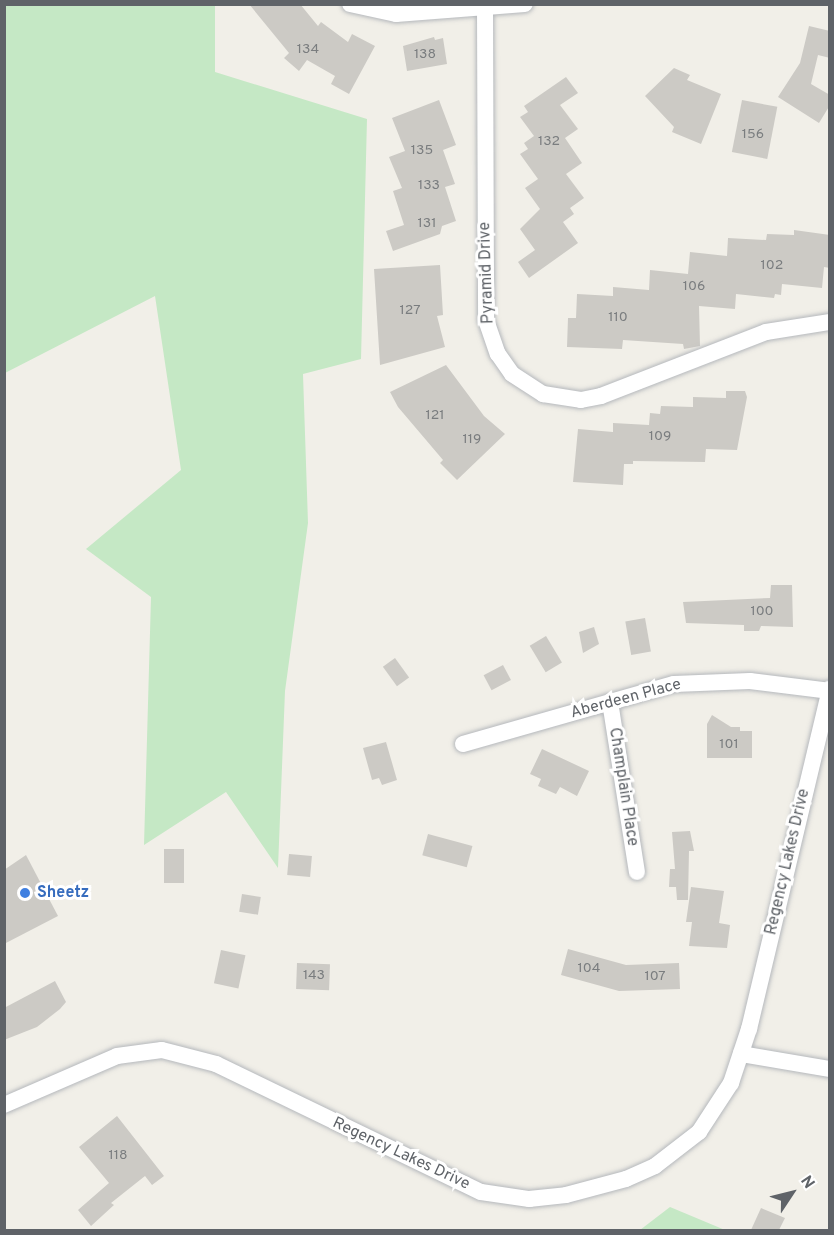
<!DOCTYPE html>
<html>
<head>
<meta charset="utf-8">
<style>
	body { margin:0 }
	#map { position:relative; width:834px; height:1235px; overflow:hidden; background:#f1efe8; font-family:Overpass,sans-serif }
	div>[style] { position:absolute }
	.green>* { inset:0; background:#c5e8c5 }
	.building>* { inset:0; background:#cccac5; transform-origin:0 0 }
	.roads { filter:drop-shadow(0 0 2px #b5b8bc) drop-shadow(0 0 2px #b5b8bc) }
	.street>* { height:16px; margin:-8px; padding:0 8px; transform-origin:8px; border-radius:8px; background:#fff }
	.dots>* { width:16px; height:16px; translate:-50% -50%; box-sizing:border-box; border:3px solid #fff; border-radius:50% }
	span { translate:-50% -50%; white-space:nowrap; text-align:center; line-height:1.15; -webkit-text-stroke:6px #fff; paint-order:stroke }
	.number-label { font-size:14px; color:#7a7d7f }
	.number-label span { -webkit-text-stroke-width:0 }
	.street-label { font-size:16px; color:#5f6368 }
	.shop-label { font-size:16px; color:#366cbe; font-weight:700 }
	.left { translate:0 -50%; text-align:left }
	.frame { position:absolute; inset:0; border:6px solid #5f6368; pointer-events:none }
	.north { position:absolute; left:762px; top:1163px; width:60px; height:60px; -webkit-text-stroke:4px #fff; paint-order:stroke; rotate:55deg; font-size:16px; font-weight:700; line-height:24px; text-align:center; color:#5f6368 }
	.north::after { content:''; display:block; margin:auto; width:21px; height:27px; background:#5f6368; clip-path:polygon(50% 0,100% 100%,50% 72%,0 100%) }
</style>
</head>
<body>
<div id="map">
	<div class="green">
		<i style="clip-path:polygon(5px 4px,215px 5px,215px 72px,367px 119px,361px 359px,303px 374px,308px 523px,285px 691px,278px 868px,226px 792px,144px 845px,151px 597px,86px 549px,181px 470px,155px 296px,5px 373px)"></i>
		<i style="clip-path:polygon(670px 1207px,725px 1230px,640px 1230px)"></i>
	</div>
	<div class="building">
		<i style="clip-path:polygon(249px 4px,300px 4px,318px 26px,321px 22px,348px 42px,352px 34px,375px 46px,349px 94px,331px 84px,335px 76px,307px 60px,299px 71px,284px 58px,289px 53px)"></i>
		<i style="clip-path:polygon(809px 26px,830px 31px,830px 58px,818px 55px,811px 84px,830px 95px,830px 105px,819px 123px,778px 97px,800px 63px)"></i>
		<i style="clip-path:polygon(434px 37px,435px 40px,443px 38px,447px 64px,407px 71px,403px 46px)"></i>
		<i style="clip-path:polygon(674px 68px,690px 75px,687px 80px,721px 94px,701px 144px,672px 132px,674px 127px,645px 96px)"></i>
		<i style="clip-path:polygon(566px 77px,578px 93px,560px 105px,578px 129px,565px 138px,582px 163px,566px 174px,584px 198px,570px 208px,574px 214px,563px 222px,578px 243px,529px 278px,518px 262px,535px 250px,520px 229px,540px 209px,525px 188px,538px 179px,520px 154px,528px 149px,524px 143px,534px 136px,520px 117px,528px 112px,524px 106px)"></i>
		<i style="clip-path:polygon(439px 100px,456px 145px,443px 150px,455px 184px,445px 187px,456px 221px,442px 226px,440px 234px,393px 251px,386px 231px,404px 225px,393px 191px,402px 188px,389px 157px,405px 151px,392px 118px)"></i>
		<i style="left:742px;top:100px;width:36px;height:53px;rotate:11deg"></i>
		<i style="clip-path:polygon(794px 230px,830px 235px,830px 268px,824px 267px,822px 288px,782px 284px,781px 295px,775px 294px,774px 298px,736px 294px,735px 309px,699px 306px,700px 346px,684px 349px,683px 344px,623px 340px,622px 349px,567px 347px,568px 318px,576px 318px,577px 294px,613px 296px,613px 287px,649px 290px,650px 270px,688px 274px,690px 252px,727px 256px,728px 238px,766px 240px,767px 234px,794px 235px)"></i>
		<i style="clip-path:polygon(440px 265px,443px 315px,437px 316px,445px 347px,380px 365px,374px 269px)"></i>
		<i style="clip-path:polygon(446px 365px,484px 416px,505px 434px,457px 480px,440px 463px,443px 460px,398px 407px,390px 392px)"></i>
		<i style="clip-path:polygon(726px 391px,745px 391px,747px 397px,737px 450px,706px 449px,705px 462px,633px 461px,633px 464px,624px 464px,623px 485px,573px 482px,578px 429px,613px 432px,613px 423px,649px 425px,650px 413px,660px 414px,661px 406px,693px 407px,693px 397px,726px 398px)"></i>
		<i style="clip-path:polygon(771px 585px,792px 585px,793px 627px,761px 626px,759px 631px,744px 631px,744px 625px,686px 623px,683px 602px,770px 598px)"></i>
		<i style="left:645px;top:618px;width:34px;height:20px;rotate:80deg"></i>
		<i style="clip-path:polygon(594px 627px,599px 644px,583px 653px,579px 632px)"></i>
		<i style="left:546px;top:636px;width:31px;height:19px;rotate:59deg"></i>
		<i style="left:395px;top:658px;width:24px;height:15px;rotate:54deg"></i>
		<i style="left:503px;top:665px;width:17px;height:22px;rotate:62deg"></i>
		<i style="clip-path:polygon(712px 715px,731px 727px,740px 727px,740px 731px,752px 731px,752px 758px,707px 758px,707px 724px)"></i>
		<i style="clip-path:polygon(386px 742px,397px 780px,382px 785px,379px 778px,372px 780px,363px 748px)"></i>
		<i style="clip-path:polygon(542px 749px,589px 771px,577px 796px,560px 787px,556px 794px,538px 786px,541px 779px,530px 774px)"></i>
		<i style="clip-path:polygon(690px 831px,694px 851px,689px 851px,688px 900px,677px 900px,676px 887px,669px 887px,670px 869px,675px 869px,672px 832px)"></i>
		<i style="left:428px;top:834px;width:46px;height:22px;rotate:15deg"></i>
		<i style="left:164px;top:849px;width:20px;height:34px"></i>
		<i style="left:289px;top:854px;width:23px;height:21px;rotate:5deg"></i>
		<i style="clip-path:polygon(26px 855px,58px 916px,4px 944px,4px 870px)"></i>
		<i style="clip-path:polygon(691px 887px,724px 891px,719px 923px,730px 925px,727px 948px,689px 946px,692px 922px,686px 922px)"></i>
		<i style="left:242px;top:894px;width:19px;height:18px;rotate:9deg"></i>
		<i style="clip-path:polygon(568px 949px,626px 965px,679px 963px,680px 989px,619px 991px,561px 975px)"></i>
		<i style="left:221px;top:950px;width:25px;height:34px;rotate:12deg"></i>
		<i style="left:297px;top:963px;width:33px;height:26px;rotate:2deg"></i>
		<i style="clip-path:polygon(55px 981px,66px 1002px,60px 1009px,37px 1027px,4px 1040px,4px 1008px)"></i>
		<i style="clip-path:polygon(117px 1116px,164px 1176px,152px 1185px,145px 1176px,111px 1203px,114px 1205px,91px 1226px,78px 1210px,109px 1183px,79px 1147px)"></i>
		<i style="clip-path:polygon(761px 1208px,785px 1218px,779px 1230px,751px 1230px)"></i>
	</div>
	<div class="roads">
		<div class="street">
			<i style="left:350px;top:4px;width:47px;rotate:12.3deg"></i>
			<i style="left:396px;top:14px;width:129px;rotate:-4.4deg"></i>
			<i style="left:485px;top:8px;width:312px;rotate:89.8deg"></i>
			<i style="left:486px;top:320px;width:36px;rotate:71deg"></i>
			<i style="left:498px;top:354px;width:24px;rotate:55deg"></i>
			<i style="left:512px;top:374px;width:37px;rotate:33deg"></i>
			<i style="left:543px;top:394px;width:38px;rotate:9deg"></i>
			<i style="left:581px;top:400px;width:20px;rotate:-11deg"></i>
			<i style="left:601px;top:396px;width:177px;rotate:-21.2deg"></i>
			<i style="left:766px;top:332px;width:65px;rotate:-8.9deg"></i>
			<i style="left:610px;top:702px;width:172px;rotate:81deg"></i>
			<i style="left:463px;top:744px;width:219px;rotate:-15.9deg"></i>
			<i style="left:674px;top:684px;width:76px;rotate:-2.3deg"></i>
			<i style="left:750px;top:681px;width:81px;rotate:7.1deg"></i>
			<i style="left:741px;top:1054px;width:90px;rotate:9.6deg"></i>
			<i style="left:4px;top:1105px;width:123px;rotate:-23.4deg"></i>
			<i style="left:117px;top:1056px;width:45px;rotate:-7.6deg"></i>
			<i style="left:162px;top:1050px;width:56px;rotate:14.5deg"></i>
			<i style="left:216px;top:1064px;width:294px;rotate:25.8deg"></i>
			<i style="left:481px;top:1192px;width:49px;rotate:8.3deg"></i>
			<i style="left:529px;top:1199px;width:37px;rotate:-6deg"></i>
			<i style="left:566px;top:1195px;width:62px;rotate:-14.9deg"></i>
			<i style="left:626px;top:1179px;width:32px;rotate:-24deg"></i>
			<i style="left:655px;top:1166px;width:56px;rotate:-37.7deg"></i>
			<i style="left:699px;top:1132px;width:59px;rotate:-56.9deg"></i>
			<i style="left:731px;top:1083px;width:57px;rotate:-71.6deg"></i>
			<i style="left:749px;top:1029px;width:350px;rotate:-76.6deg"></i>
		</div>
	</div>
	<div class="dots">
		<i style="left:25px;top:893px;background:#3f7fe0"></i>
	</div>
	<div class="number-label">
		<span style="left:308px;top:50px">134</span>
		<span style="left:425px;top:55px">138</span>
		<span style="left:753px;top:135px">156</span>
		<span style="left:549px;top:142px">132</span>
		<span style="left:422px;top:151px">135</span>
		<span style="left:429px;top:186px">133</span>
		<span style="left:427px;top:224px">131</span>
		<span style="left:772px;top:266px">102</span>
		<span style="left:694px;top:287px">106</span>
		<span style="left:410px;top:311px">127</span>
		<span style="left:618px;top:318px">110</span>
		<span style="left:435px;top:416px">121</span>
		<span style="left:660px;top:437px">109</span>
		<span style="left:472px;top:440px">119</span>
		<span style="left:762px;top:612px">100</span>
		<span style="left:729px;top:745px">101</span>
		<span style="left:589px;top:969px">104</span>
		<span style="left:314px;top:976px">143</span>
		<span style="left:655px;top:977px">107</span>
		<span style="left:118px;top:1156px">118</span>
	</div>
	<div class="street-label">
		<span style="left:487px;top:273px;rotate:-92deg">Pyramid Drive</span>
		<span style="left:626px;top:699px;rotate:-15deg">Aberdeen Place</span>
		<span style="left:623px;top:787px;rotate:81deg">Champlain Place</span>
		<span style="left:788px;top:862px;rotate:-77deg">Regency Lakes Drive</span>
		<span style="left:401px;top:1154px;rotate:25deg">Regency Lakes Drive</span>
	</div>
	<div class="shop-label">
		<span class="left" style="left:37px;top:893px">Sheetz</span>
	</div>
	<div class="frame"></div>
	<div class="north">N</div>
</div>
</body>
</html>
